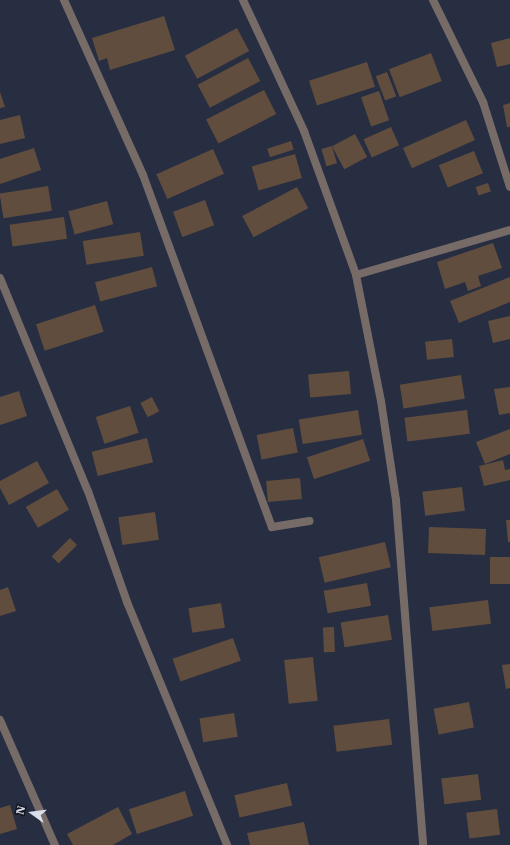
<!DOCTYPE html>
<html>
<head>
<meta charset="utf-8">
<style>
	body { margin:0 }
	#map { position:relative; width:510px; height:845px; overflow:hidden; background:#272e41; font-family:"IBM Plex Serif",serif }
	div>[style] { position:absolute }
	.building>* { inset:0; background:#614d3e; transform-origin:0 0 }
	.street>* { height:8px; margin:-4px; padding:0 4px; transform-origin:4px; border-radius:4px; background:#776b68 }
	span { translate:-50% -50%; white-space:nowrap; text-align:center; line-height:1.15; -webkit-text-stroke:3px #13161f; paint-order:stroke }
	.north { position:absolute; left:12px; top:793px; width:40px; height:40px; -webkit-text-stroke:3px #13161f; paint-order:stroke; rotate:284deg; font-size:11px; font-weight:700; line-height:16px; text-align:center; color:#dadfec }
	.north::after { content:''; display:block; margin:auto; width:14px; height:18px; background:#dadfec; clip-path:polygon(50% 0,100% 100%,50% 72%,0 100%) }
</style>
</head>
<body>
<div id="map">
	<div class="building">
		<i style="clip-path:polygon(164px 16px,175px 50px,110px 70px,107px 58px,99px 61px,92px 38px)"></i>
		<i style="left:237px;top:28px;width:26px;height:59px;rotate:62deg"></i>
		<i style="clip-path:polygon(510px 38px,510px 64px,497px 67px,491px 43px)"></i>
		<i style="left:431px;top:53px;width:30px;height:45px;rotate:69deg"></i>
		<i style="left:248px;top:58px;width:26px;height:57px;rotate:62deg"></i>
		<i style="left:367px;top:62px;width:26px;height:61px;rotate:72deg"></i>
		<i style="left:387px;top:72px;width:26px;height:12px;rotate:69deg"></i>
		<i style="left:264px;top:90px;width:27px;height:65px;rotate:63deg"></i>
		<i style="left:379px;top:91px;width:31px;height:19px;rotate:71deg"></i>
		<i style="clip-path:polygon(0 92px,5px 107px,0 108px)"></i>
		<i style="clip-path:polygon(510px 103px,510px 127px,507px 127px,503px 105px)"></i>
		<i style="clip-path:polygon(20px 115px,25px 138px,0 144px,0 120px)"></i>
		<i style="left:466px;top:120px;width:22px;height:69px;rotate:66deg"></i>
		<i style="left:391px;top:127px;width:20px;height:30px;rotate:66deg"></i>
		<i style="left:355px;top:134px;width:26px;height:26px;rotate:62deg"></i>
		<i style="left:291px;top:141px;width:9px;height:25px;rotate:72deg"></i>
		<i style="left:332px;top:146px;width:18px;height:11px;rotate:74deg"></i>
		<i style="clip-path:polygon(34px 148px,41px 170px,0 184px,0 159px)"></i>
		<i style="left:213px;top:149px;width:27px;height:62px;rotate:66deg"></i>
		<i style="left:474px;top:151px;width:24px;height:38px;rotate:68deg"></i>
		<i style="left:295px;top:154px;width:25px;height:45px;rotate:74deg"></i>
		<i style="left:488px;top:183px;width:9px;height:13px;rotate:72deg"></i>
		<i style="left:48px;top:186px;width:25px;height:49px;rotate:81deg"></i>
		<i style="left:297px;top:187px;width:24px;height:62px;rotate:62deg"></i>
		<i style="left:205px;top:200px;width:27px;height:34px;rotate:70deg"></i>
		<i style="left:107px;top:201px;width:24px;height:40px;rotate:75deg"></i>
		<i style="left:64px;top:217px;width:22px;height:55px;rotate:82deg"></i>
		<i style="left:140px;top:232px;width:24px;height:58px;rotate:81deg"></i>
		<i style="clip-path:polygon(493px 243px,502px 268px,478px 276px,481px 286px,468px 291px,465px 282px,445px 289px,437px 262px)"></i>
		<i style="left:152px;top:267px;width:20px;height:59px;rotate:75deg"></i>
		<i style="clip-path:polygon(510px 277px,510px 302px,459px 323px,450px 301px)"></i>
		<i style="left:95px;top:305px;width:28px;height:62px;rotate:72deg"></i>
		<i style="clip-path:polygon(510px 316px,510px 339px,493px 343px,488px 321px)"></i>
		<i style="left:452px;top:339px;width:18px;height:27px;rotate:84deg"></i>
		<i style="left:349px;top:371px;width:23px;height:41px;rotate:85deg"></i>
		<i style="left:461px;top:375px;width:24px;height:62px;rotate:81deg"></i>
		<i style="clip-path:polygon(510px 387px,510px 413px,499px 415px,494px 389px)"></i>
		<i style="clip-path:polygon(19px 391px,27px 416px,0 425px,0 397px)"></i>
		<i style="left:152px;top:397px;width:16px;height:13px;rotate:63deg"></i>
		<i style="left:130px;top:406px;width:28px;height:36px;rotate:72deg"></i>
		<i style="left:358px;top:410px;width:25px;height:60px;rotate:81deg"></i>
		<i style="left:467px;top:410px;width:24px;height:63px;rotate:83deg"></i>
		<i style="left:293px;top:428px;width:25px;height:37px;rotate:79deg"></i>
		<i style="clip-path:polygon(510px 429px,510px 454px,485px 464px,476px 442px)"></i>
		<i style="left:147px;top:438px;width:25px;height:57px;rotate:76deg"></i>
		<i style="left:363px;top:439px;width:23px;height:59px;rotate:72deg"></i>
		<i style="clip-path:polygon(503px 460px,505px 470px,510px 469px,510px 480px,484px 486px,479px 466px)"></i>
		<i style="clip-path:polygon(37px 461px,49px 483px,9px 505px,0 488px,0 481px)"></i>
		<i style="left:300px;top:478px;width:21px;height:34px;rotate:85deg"></i>
		<i style="left:462px;top:487px;width:24px;height:40px;rotate:83deg"></i>
		<i style="left:57px;top:489px;width:24px;height:36px;rotate:60deg"></i>
		<i style="left:155px;top:512px;width:28px;height:37px;rotate:82deg"></i>
		<i style="clip-path:polygon(506px 520px,510px 520px,510px 542px,508px 542px)"></i>
		<i style="left:429px;top:527px;width:57px;height:26px;rotate:2deg"></i>
		<i style="left:70px;top:538px;width:10px;height:26px;rotate:45deg"></i>
		<i style="left:385px;top:542px;width:26px;height:68px;rotate:77deg"></i>
		<i style="left:510px;top:557px;width:27px;height:20px;rotate:90deg"></i>
		<i style="left:367px;top:583px;width:23px;height:44px;rotate:80deg"></i>
		<i style="clip-path:polygon(8px 587px,16px 611px,0 616px,0 590px)"></i>
		<i style="left:488px;top:600px;width:24px;height:59px;rotate:83deg"></i>
		<i style="left:221px;top:603px;width:25px;height:33px;rotate:81deg"></i>
		<i style="left:388px;top:615px;width:25px;height:48px;rotate:81deg"></i>
		<i style="left:334px;top:627px;width:25px;height:11px;rotate:88deg"></i>
		<i style="left:233px;top:638px;width:24px;height:64px;rotate:71deg"></i>
		<i style="left:313px;top:657px;width:44px;height:29px;rotate:84deg"></i>
		<i style="clip-path:polygon(510px 664px,510px 688px,506px 689px,502px 665px)"></i>
		<i style="left:469px;top:702px;width:26px;height:36px;rotate:79deg"></i>
		<i style="left:234px;top:713px;width:24px;height:35px;rotate:81deg"></i>
		<i style="left:389px;top:719px;width:26px;height:56px;rotate:83deg"></i>
		<i style="left:478px;top:774px;width:26px;height:37px;rotate:83deg"></i>
		<i style="left:287px;top:783px;width:23px;height:54px;rotate:77deg"></i>
		<i style="left:185px;top:791px;width:26px;height:59px;rotate:72deg"></i>
		<i style="clip-path:polygon(10px 805px,17px 829px,0 834px,0 808px)"></i>
		<i style="clip-path:polygon(118px 807px,132px 834px,113px 845px,73px 845px,67px 834px)"></i>
		<i style="left:497px;top:809px;width:26px;height:31px;rotate:83deg"></i>
		<i style="clip-path:polygon(304px 822px,309px 845px,250px 845px,247px 833px)"></i>
	</div>
	<div class="street">
		<i style="left:64px;top:0;width:192px;rotate:65.7deg"></i>
		<i style="left:143px;top:175px;width:375px;rotate:69.9deg"></i>
		<i style="left:272px;top:527px;width:38px;rotate:-9deg"></i>
		<i style="left:243px;top:0;width:145px;rotate:65deg"></i>
		<i style="left:304px;top:131px;width:153px;rotate:70.1deg"></i>
		<i style="left:356px;top:275px;width:128px;rotate:78.8deg"></i>
		<i style="left:381px;top:401px;width:100px;rotate:81.4deg"></i>
		<i style="left:396px;top:500px;width:346px;rotate:85.5deg"></i>
		<i style="left:433px;top:0;width:114px;rotate:63.9deg"></i>
		<i style="left:483px;top:102px;width:89px;rotate:72.4deg"></i>
		<i style="left:356px;top:275px;width:160px;rotate:-16.3deg"></i>
		<i style="left:0;top:278px;width:230px;rotate:67.6deg"></i>
		<i style="left:88px;top:491px;width:118px;rotate:70.6deg"></i>
		<i style="left:127px;top:602px;width:263px;rotate:67.6deg"></i>
		<i style="left:0;top:720px;width:137px;rotate:66.3deg"></i>
	</div>
	<div class="north">N</div>
</div>
</body>
</html>
